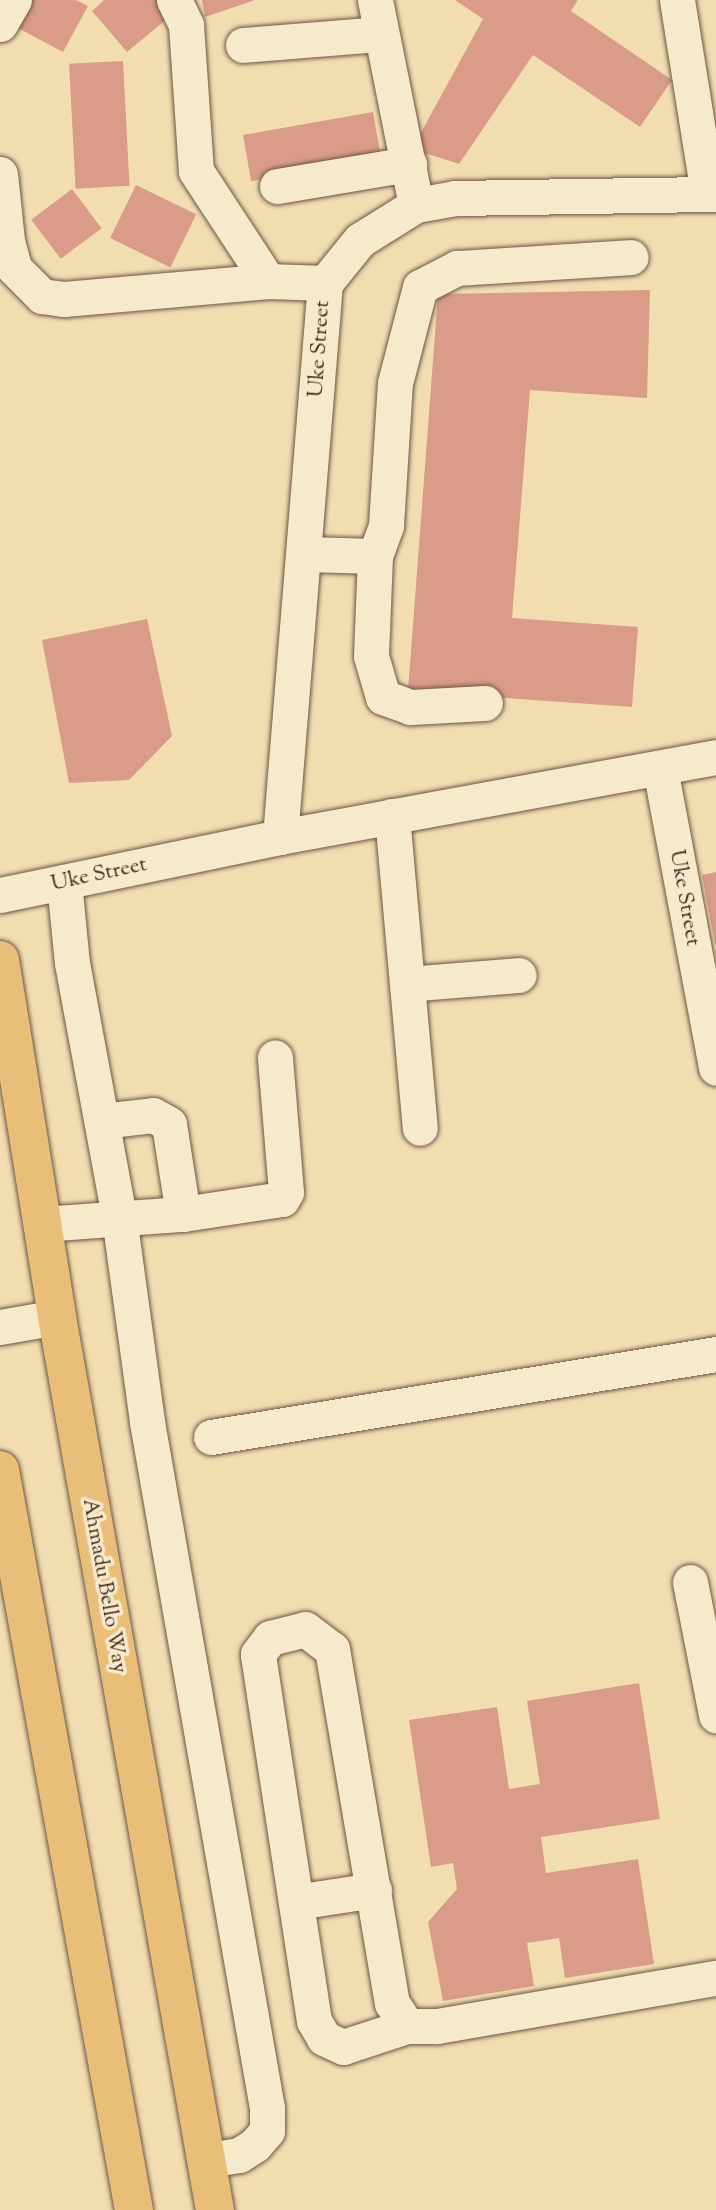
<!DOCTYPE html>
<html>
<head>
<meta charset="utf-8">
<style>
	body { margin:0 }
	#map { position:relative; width:716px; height:2210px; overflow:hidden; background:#f2ddb1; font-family:"Sorts Mill Goudy",serif }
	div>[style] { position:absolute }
	.building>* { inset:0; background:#db9b89; transform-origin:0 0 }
	.roads { filter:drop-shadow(0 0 2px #6d5644) drop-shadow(0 0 2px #6d5644) }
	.minor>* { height:35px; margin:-17.5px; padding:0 17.5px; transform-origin:17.5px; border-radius:17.5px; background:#f7e9cc }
	.major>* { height:38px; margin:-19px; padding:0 19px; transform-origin:19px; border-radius:19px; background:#e9be78 }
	span { translate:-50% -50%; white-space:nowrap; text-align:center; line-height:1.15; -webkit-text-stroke:7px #f7e9cc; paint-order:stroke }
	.street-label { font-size:21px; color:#41291f }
</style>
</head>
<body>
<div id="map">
	<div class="building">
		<i style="clip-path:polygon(30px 0,76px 0,88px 6px,63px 52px,16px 27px)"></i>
		<i style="clip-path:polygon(104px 0,163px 0,174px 13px,127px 52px,92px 11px)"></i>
		<i style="clip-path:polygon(202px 0,255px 0,205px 17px)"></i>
		<i style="clip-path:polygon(455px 0,578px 0,571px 11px,672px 80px,640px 127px,533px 55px,459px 164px,412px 149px,483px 19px)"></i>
		<i style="left:123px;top:61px;width:125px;height:54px;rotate:87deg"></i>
		<i style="left:373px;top:112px;width:47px;height:132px;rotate:80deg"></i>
		<i style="left:136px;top:185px;width:67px;height:59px;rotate:26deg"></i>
		<i style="left:72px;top:189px;width:49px;height:51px;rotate:53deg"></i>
		<i style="clip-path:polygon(650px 290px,647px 398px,530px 390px,512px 618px,638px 627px,632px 707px,408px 691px,438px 294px)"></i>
		<i style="clip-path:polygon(147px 619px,172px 736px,129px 780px,69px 783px,42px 640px)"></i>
		<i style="clip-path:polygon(716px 872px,716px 944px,715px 944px,702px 875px)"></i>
		<i style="clip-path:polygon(639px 1683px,660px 1819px,541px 1837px,546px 1873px,638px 1859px,654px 1964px,565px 1978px,559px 1938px,527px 1943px,534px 1986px,443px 2001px,428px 1922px,457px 1889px,453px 1863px,431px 1867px,409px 1720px,497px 1707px,509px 1789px,540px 1784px,527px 1701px)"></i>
	</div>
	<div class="roads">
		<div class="minor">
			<i style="left:174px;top:0;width:28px;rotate:64deg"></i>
			<i style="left:186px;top:25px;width:146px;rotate:86.1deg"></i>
			<i style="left:196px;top:171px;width:131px;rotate:56.8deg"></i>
			<i style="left:375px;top:0;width:209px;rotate:78.7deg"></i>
			<i style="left:677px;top:0;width:196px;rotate:80.9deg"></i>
			<i style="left:0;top:24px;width:28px;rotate:-60deg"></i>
			<i style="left:243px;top:45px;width:137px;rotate:-4.6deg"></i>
			<i style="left:0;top:174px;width:67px;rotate:84deg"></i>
			<i style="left:7px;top:241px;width:28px;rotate:75deg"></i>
			<i style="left:14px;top:268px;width:40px;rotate:45deg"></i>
			<i style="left:42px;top:296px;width:22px;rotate:8deg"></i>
			<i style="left:64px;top:299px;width:205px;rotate:-5deg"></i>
			<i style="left:268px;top:281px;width:57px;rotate:2deg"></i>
			<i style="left:277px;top:186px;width:134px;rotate:-9.5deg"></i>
			<i style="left:306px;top:554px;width:69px;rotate:1.7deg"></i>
			<i style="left:375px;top:556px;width:33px;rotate:-70deg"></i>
			<i style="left:386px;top:525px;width:142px;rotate:-86.4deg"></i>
			<i style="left:395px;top:383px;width:99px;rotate:-75.4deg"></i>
			<i style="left:420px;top:287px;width:42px;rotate:-27.2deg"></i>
			<i style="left:457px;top:268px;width:174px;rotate:-3.6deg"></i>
			<i style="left:375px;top:556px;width:100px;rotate:92.3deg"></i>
			<i style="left:371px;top:656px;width:43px;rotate:73.7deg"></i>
			<i style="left:383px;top:697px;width:29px;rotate:20deg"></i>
			<i style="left:410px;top:707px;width:75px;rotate:-3.1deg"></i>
			<i style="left:660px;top:768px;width:305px;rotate:79.4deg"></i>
			<i style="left:392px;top:816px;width:313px;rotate:84.9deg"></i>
			<i style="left:280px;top:837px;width:556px;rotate:-85.36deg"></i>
			<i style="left:325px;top:283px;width:55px;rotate:-50.9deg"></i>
			<i style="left:360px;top:240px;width:66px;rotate:-32deg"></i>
			<i style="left:416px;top:205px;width:39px;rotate:-10deg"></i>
			<i style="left:454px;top:198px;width:262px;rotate:-0.9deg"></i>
			<i style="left:64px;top:882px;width:81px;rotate:84.4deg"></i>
			<i style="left:72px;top:963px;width:258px;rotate:79.5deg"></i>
			<i style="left:119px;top:1217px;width:207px;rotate:82.2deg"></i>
			<i style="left:147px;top:1422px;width:696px;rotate:80.08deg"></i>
			<i style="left:267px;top:2108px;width:23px;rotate:90deg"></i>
			<i style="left:267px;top:2131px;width:18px;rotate:131deg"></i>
			<i style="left:255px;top:2145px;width:19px;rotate:148deg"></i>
			<i style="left:239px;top:2155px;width:33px;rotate:171deg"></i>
			<i style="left:0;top:895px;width:286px;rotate:-11.7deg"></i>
			<i style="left:280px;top:837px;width:443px;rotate:-10.4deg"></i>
			<i style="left:407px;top:984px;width:112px;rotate:-4.6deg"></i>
			<i style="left:102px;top:1121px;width:51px;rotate:-6.7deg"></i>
			<i style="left:153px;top:1115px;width:18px;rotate:29deg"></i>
			<i style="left:169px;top:1124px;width:91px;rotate:81.2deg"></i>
			<i style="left:42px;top:1224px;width:141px;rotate:-4.1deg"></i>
			<i style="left:183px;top:1214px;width:100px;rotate:-8.6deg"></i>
			<i style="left:282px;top:1199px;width:8px;rotate:-60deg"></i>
			<i style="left:286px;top:1192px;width:135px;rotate:-94.7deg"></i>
			<i style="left:0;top:1327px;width:58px;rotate:-10deg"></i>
			<i style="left:211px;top:1437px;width:512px;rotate:-9.33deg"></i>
			<i style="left:690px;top:1582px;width:136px;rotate:78.9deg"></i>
			<i style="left:296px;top:1902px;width:79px;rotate:-8.7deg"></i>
			<i style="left:407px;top:2026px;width:67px;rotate:161.8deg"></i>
			<i style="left:343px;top:2047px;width:21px;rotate:-155deg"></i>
			<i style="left:324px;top:2038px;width:20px;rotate:-120deg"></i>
			<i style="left:314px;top:2021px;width:371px;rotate:-98.7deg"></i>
			<i style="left:258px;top:1654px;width:20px;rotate:-53deg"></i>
			<i style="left:270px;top:1638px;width:36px;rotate:-14deg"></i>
			<i style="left:305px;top:1629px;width:34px;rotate:37deg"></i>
			<i style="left:332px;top:1649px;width:359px;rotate:80.4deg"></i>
			<i style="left:392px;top:2003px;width:27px;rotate:57deg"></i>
			<i style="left:407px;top:2026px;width:30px"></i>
			<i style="left:437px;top:2026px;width:283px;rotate:-9.8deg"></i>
		</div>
		<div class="major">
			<i style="left:0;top:960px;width:362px;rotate:80.9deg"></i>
			<i style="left:57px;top:1317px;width:907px;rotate:79.97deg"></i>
			<i style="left:0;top:1470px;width:752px;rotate:79.74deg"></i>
		</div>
	</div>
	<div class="street-label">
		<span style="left:320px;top:349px;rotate:-86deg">Uke Street</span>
		<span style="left:99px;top:875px;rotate:-12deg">Uke Street</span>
		<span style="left:684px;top:898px;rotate:80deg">Uke Street</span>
		<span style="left:104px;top:1586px;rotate:80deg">Ahmadu Bello Way</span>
	</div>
</div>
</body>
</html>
